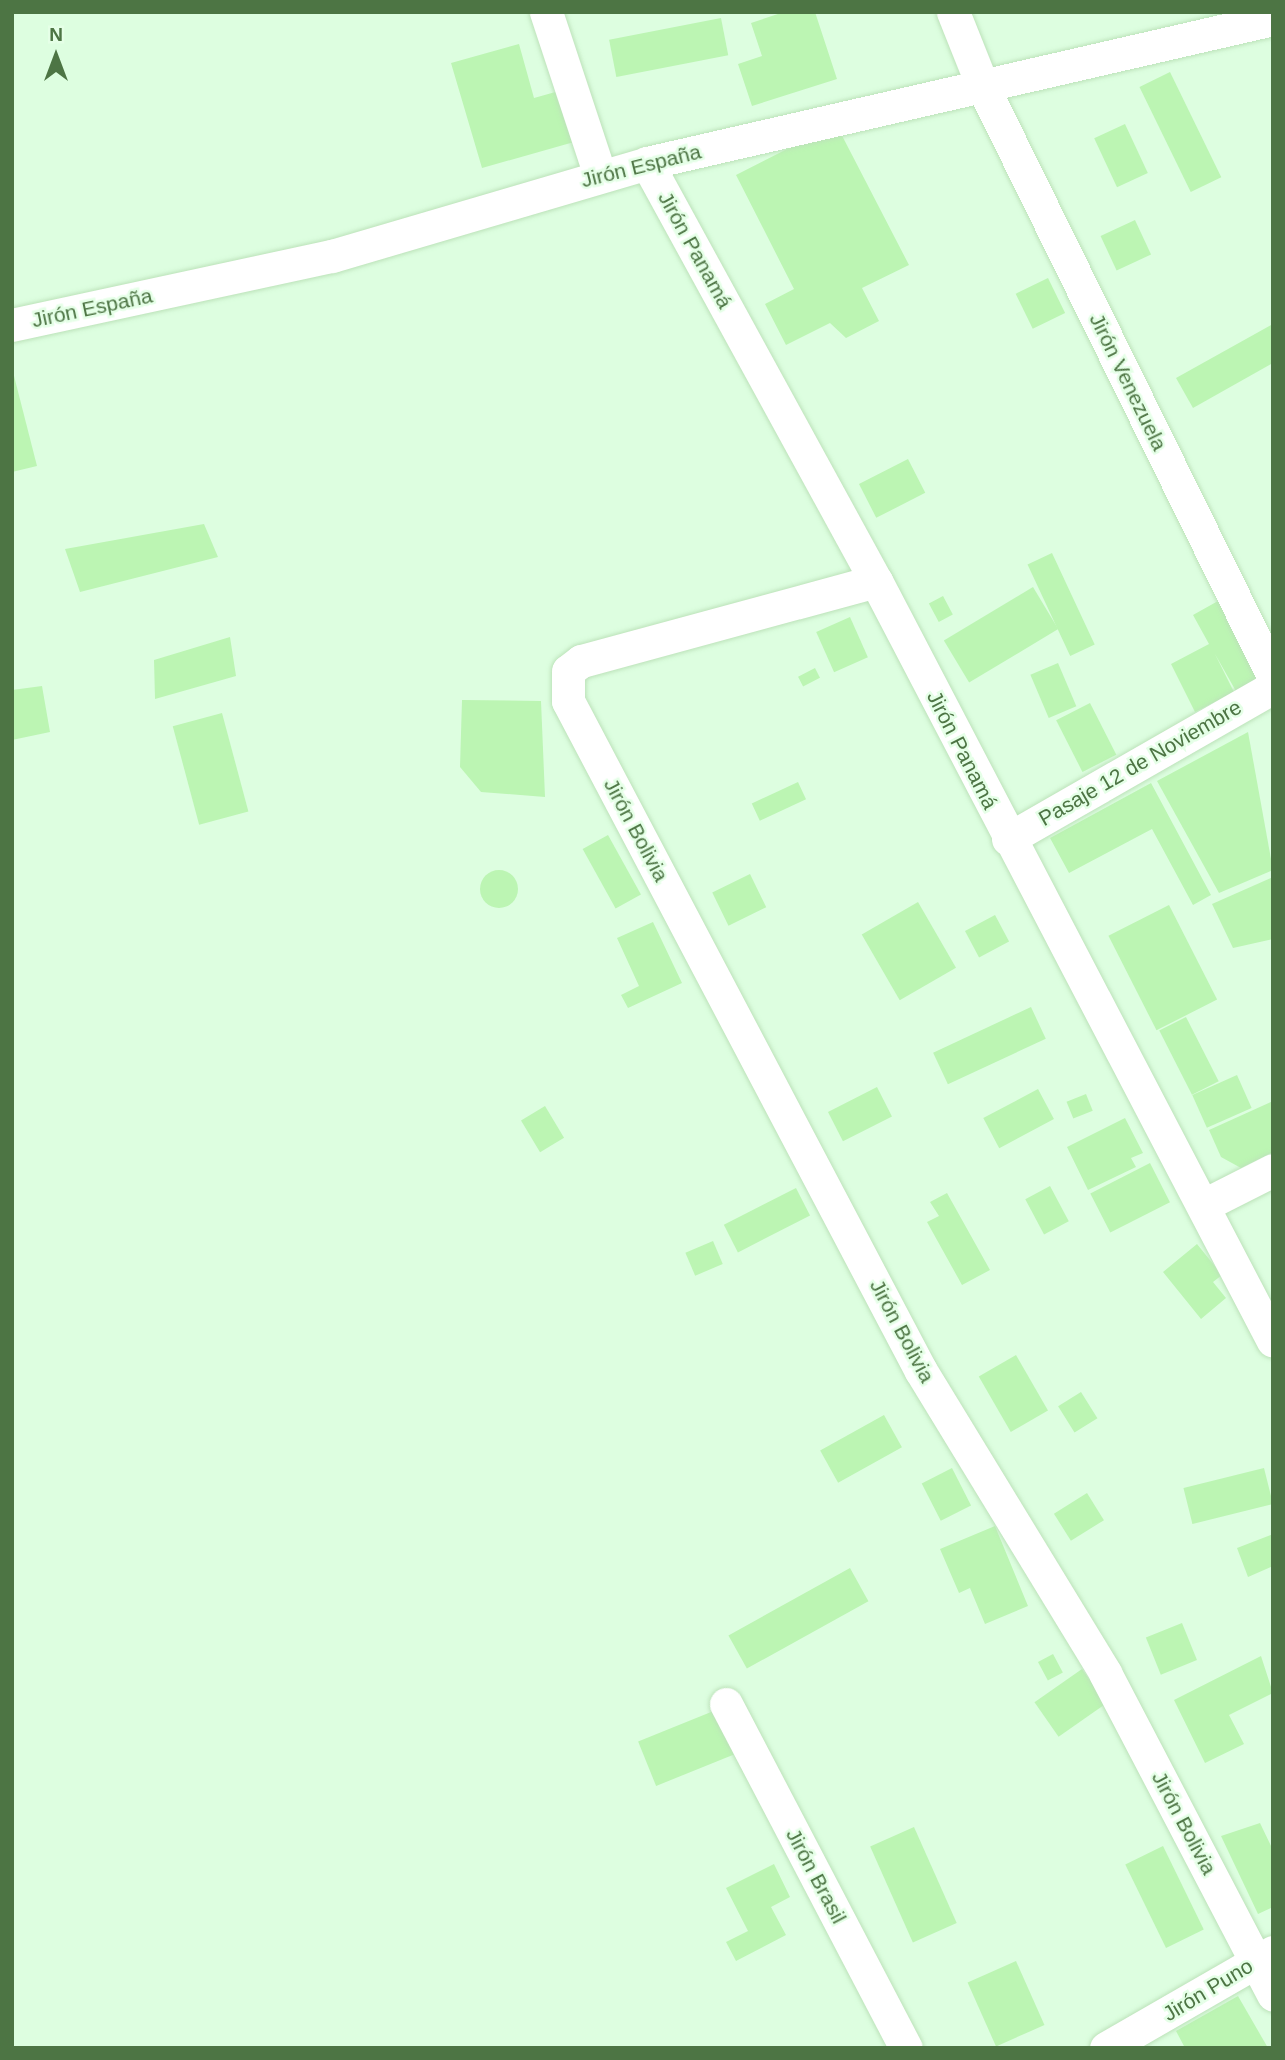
<!DOCTYPE html>
<html>
<head>
<meta charset="utf-8">
<style>
	body { margin:0 }
	#map { position:relative; width:1285px; height:2060px; overflow:hidden; background:#ddfee0; font-family:Arial,sans-serif }
	div>[style] { position:absolute }
	.building>* { inset:0; background:#bcf5b3; transform-origin:0 0 }
	.round { border-radius:50% }
	.roads { filter:drop-shadow(0 0 2px #bce2b9) drop-shadow(0 0 2px #bce2b9) }
	.minor>* { height:33px; margin:-16.5px; padding:0 16.5px; transform-origin:16.5px; border-radius:16.5px; background:#fff }
	span { translate:-50% -50%; white-space:nowrap; text-align:center; line-height:1.15; -webkit-text-stroke:5px #e5ffe7; paint-order:stroke }
	.street-label { font-size:21px; color:#4d7544 }
	.frame { position:absolute; inset:0; border:14px solid #4d7544; pointer-events:none }
	.north { position:absolute; left:21px; top:21px; width:70px; height:70px; -webkit-text-stroke:5px #e5ffe7; paint-order:stroke; rotate:0deg; font-size:19px; font-weight:700; line-height:28px; text-align:center; color:#4d7544 }
	.north::after { content:''; display:block; margin:auto; width:24px; height:32px; background:#4d7544; clip-path:polygon(50% 0,100% 100%,50% 72%,0 100%) }
</style>
</head>
<body>
<div id="map">
	<div class="building">
		<i style="clip-path:polygon(784px 12px,815px 12px,837px 79px,752px 106px,738px 64px,762px 56px,751px 23px)"></i>
		<i style="left:721px;top:18px;width:38px;height:114px;rotate:79deg"></i>
		<i style="clip-path:polygon(519px 44px,534px 98px,559px 91px,574px 142px,482px 168px,451px 63px)"></i>
		<i style="left:1170px;top:72px;width:117px;height:34px;rotate:64deg"></i>
		<i style="clip-path:polygon(836px 124px,909px 265px,862px 288px,879px 321px,846px 338px,830px 323px,786px 345px,765px 304px,794px 289px,736px 175px)"></i>
		<i style="left:1125px;top:124px;width:54px;height:34px;rotate:65deg"></i>
		<i style="left:1135px;top:220px;width:38px;height:38px;rotate:65deg"></i>
		<i style="left:1048px;top:278px;width:39px;height:36px;rotate:64deg"></i>
		<i style="clip-path:polygon(1273px 324px,1273px 363px,1193px 408px,1176px 378px)"></i>
		<i style="clip-path:polygon(12px 368px,37px 466px,12px 472px)"></i>
		<i style="left:908px;top:459px;width:38px;height:55px;rotate:63deg"></i>
		<i style="clip-path:polygon(204px 524px,218px 557px,80px 592px,65px 549px)"></i>
		<i style="left:1052px;top:553px;width:101px;height:27px;rotate:65deg"></i>
		<i style="left:1033px;top:587px;width:49px;height:104px;rotate:59deg"></i>
		<i style="left:943px;top:596px;width:21px;height:16px;rotate:62deg"></i>
		<i style="clip-path:polygon(1218px 601px,1262px 679px,1237px 693px,1215px 654px,1234px 692px,1195px 712px,1171px 664px,1209px 644px,1193px 615px)"></i>
		<i style="left:850px;top:617px;width:44px;height:37px;rotate:66deg"></i>
		<i style="clip-path:polygon(230px 637px,236px 676px,155px 699px,154px 660px)"></i>
		<i style="left:1058px;top:663px;width:47px;height:30px;rotate:67deg"></i>
		<i style="left:815px;top:668px;width:11px;height:19px;rotate:63deg"></i>
		<i style="clip-path:polygon(42px 686px,50px 732px,12px 740px,12px 690px)"></i>
		<i style="clip-path:polygon(462px 700px,541px 701px,545px 797px,481px 792px,460px 767px)"></i>
		<i style="left:1090px;top:703px;width:58px;height:38px;rotate:63deg"></i>
		<i style="left:222px;top:713px;width:102px;height:51px;rotate:75deg"></i>
		<i style="clip-path:polygon(1248px 732px,1273px 870px,1219px 893px,1157px 781px)"></i>
		<i style="left:798px;top:782px;width:19px;height:51px;rotate:65deg"></i>
		<i style="clip-path:polygon(1151px 783px,1211px 895px,1193px 905px,1152px 829px,1069px 873px,1050px 838px)"></i>
		<i style="left:608px;top:835px;width:68px;height:29px;rotate:61deg"></i>
		<i class="round" style="left:480px;top:870px;width:38px;height:38px"></i>
		<i style="left:750px;top:874px;width:37px;height:42px;rotate:64deg"></i>
		<i style="clip-path:polygon(1273px 877px,1273px 939px,1233px 948px,1212px 904px)"></i>
		<i style="left:918px;top:902px;width:76px;height:65px;rotate:60deg"></i>
		<i style="left:1169px;top:905px;width:106px;height:68px;rotate:63deg"></i>
		<i style="left:995px;top:915px;width:30px;height:34px;rotate:62deg"></i>
		<i style="clip-path:polygon(653px 922px,682px 983px,628px 1008px,621px 995px,639px 986px,617px 938px)"></i>
		<i style="left:1031px;top:1007px;width:35px;height:108px;rotate:65deg"></i>
		<i style="left:1186px;top:1017px;width:72px;height:30px;rotate:63deg"></i>
		<i style="left:1237px;top:1075px;width:36px;height:49px;rotate:66deg"></i>
		<i style="left:877px;top:1087px;width:33px;height:55px;rotate:63deg"></i>
		<i style="left:1038px;top:1089px;width:34px;height:62px;rotate:62deg"></i>
		<i style="left:1086px;top:1094px;width:18px;height:21px;rotate:68deg"></i>
		<i style="clip-path:polygon(1273px 1101px,1273px 1152px,1241px 1168px,1221px 1157px,1209px 1130px)"></i>
		<i style="left:545px;top:1106px;width:37px;height:28px;rotate:59deg"></i>
		<i style="clip-path:polygon(1125px 1118px,1143px 1153px,1131px 1158px,1136px 1167px,1088px 1190px,1067px 1147px)"></i>
		<i style="left:1150px;top:1163px;width:44px;height:67px;rotate:63deg"></i>
		<i style="left:1050px;top:1186px;width:40px;height:28px;rotate:62deg"></i>
		<i style="left:796px;top:1188px;width:31px;height:81px;rotate:63deg"></i>
		<i style="clip-path:polygon(947px 1193px,990px 1270px,962px 1285px,927px 1222px,939px 1216px,930px 1202px)"></i>
		<i style="left:713px;top:1241px;width:25px;height:30px;rotate:67deg"></i>
		<i style="clip-path:polygon(1197px 1244px,1222px 1275px,1213px 1282px,1226px 1298px,1201px 1319px,1163px 1272px)"></i>
		<i style="left:1016px;top:1355px;width:64px;height:43px;rotate:60deg"></i>
		<i style="left:1081px;top:1392px;width:31px;height:27px;rotate:58deg"></i>
		<i style="left:884px;top:1415px;width:37px;height:73px;rotate:61deg"></i>
		<i style="left:952px;top:1468px;width:42px;height:34px;rotate:63deg"></i>
		<i style="left:1264px;top:1468px;width:37px;height:83px;rotate:76deg"></i>
		<i style="left:1087px;top:1493px;width:32px;height:39px;rotate:58deg"></i>
		<i style="clip-path:polygon(995px 1526px,1028px 1606px,985px 1624px,970px 1588px,959px 1593px,940px 1549px)"></i>
		<i style="clip-path:polygon(1273px 1534px,1273px 1566px,1248px 1577px,1237px 1548px)"></i>
		<i style="left:850px;top:1568px;width:38px;height:139px;rotate:61deg"></i>
		<i style="left:1182px;top:1623px;width:40px;height:39px;rotate:68deg"></i>
		<i style="left:1053px;top:1654px;width:21px;height:17px;rotate:62deg"></i>
		<i style="clip-path:polygon(1261px 1656px,1273px 1693px,1229px 1715px,1244px 1744px,1205px 1763px,1174px 1700px)"></i>
		<i style="left:1082px;top:1669px;width:42px;height:58px;rotate:55deg"></i>
		<i style="left:716px;top:1710px;width:48px;height:84px;rotate:68deg"></i>
		<i style="clip-path:polygon(1260px 1823px,1273px 1850px,1273px 1907px,1258px 1914px,1221px 1836px)"></i>
		<i style="left:914px;top:1827px;width:105px;height:48px;rotate:66deg"></i>
		<i style="left:1163px;top:1846px;width:93px;height:42px;rotate:64deg"></i>
		<i style="clip-path:polygon(774px 1864px,790px 1897px,771px 1907px,786px 1935px,736px 1961px,726px 1942px,748px 1931px,726px 1888px)"></i>
		<i style="left:1016px;top:1961px;width:70px;height:53px;rotate:66deg"></i>
		<i style="clip-path:polygon(1238px 1996px,1268px 2048px,1185px 2048px,1176px 2031px)"></i>
	</div>
	<div class="roads">
		<div class="minor">
			<i style="left:546px;top:12px;width:172px;rotate:71.7deg"></i>
			<i style="left:953px;top:12px;width:81px;rotate:68.2deg"></i>
			<i style="left:983px;top:87px;width:657px;rotate:63.79deg"></i>
			<i style="left:647px;top:163px;width:477px;rotate:61.3deg"></i>
			<i style="left:876px;top:581px;width:857px;rotate:62.42deg"></i>
			<i style="left:12px;top:325px;width:327px;rotate:-12.2deg"></i>
			<i style="left:332px;top:256px;width:328px;rotate:-16.4deg"></i>
			<i style="left:647px;top:163px;width:642px;rotate:-12.95deg"></i>
			<i style="left:876px;top:581px;width:306px;rotate:164.8deg"></i>
			<i style="left:581px;top:661px;width:16px;rotate:142deg"></i>
			<i style="left:568px;top:671px;width:30px;rotate:90deg"></i>
			<i style="left:568px;top:701px;width:757px;rotate:62.22deg"></i>
			<i style="left:921px;top:1371px;width:354px;rotate:58.6deg"></i>
			<i style="left:1105px;top:1673px;width:363px;rotate:62.4deg"></i>
			<i style="left:1008px;top:839px;width:305px;rotate:-29.8deg"></i>
			<i style="left:1204px;top:1205px;width:77px;rotate:-26.9deg"></i>
			<i style="left:726px;top:1704px;width:388px;rotate:62.4deg"></i>
			<i style="left:1106px;top:2048px;width:193px;rotate:-29.9deg"></i>
		</div>
	</div>
	<div class="street-label">
		<span style="left:641px;top:166px;rotate:-14deg">Jirón España</span>
		<span style="left:695px;top:250px;rotate:61deg">Jirón Panamá</span>
		<span style="left:92px;top:308px;rotate:-12deg">Jirón España</span>
		<span style="left:1128px;top:382px;rotate:64deg">Jirón Venezuela</span>
		<span style="left:962px;top:750px;rotate:63deg">Jirón Panamá</span>
		<span style="left:1140px;top:763px;rotate:-30deg">Pasaje 12 de Noviembre</span>
		<span style="left:636px;top:830px;rotate:62deg">Jirón Bolivia</span>
		<span style="left:902px;top:1331px;rotate:62deg">Jirón Bolivia</span>
		<span style="left:1184px;top:1823px;rotate:62deg">Jirón Bolivia</span>
		<span style="left:816px;top:1876px;rotate:62deg">Jirón Brasil</span>
		<span style="left:1208px;top:1990px;rotate:-31deg">Jirón Puno</span>
	</div>
	<div class="frame"></div>
	<div class="north">N</div>
</div>
</body>
</html>
